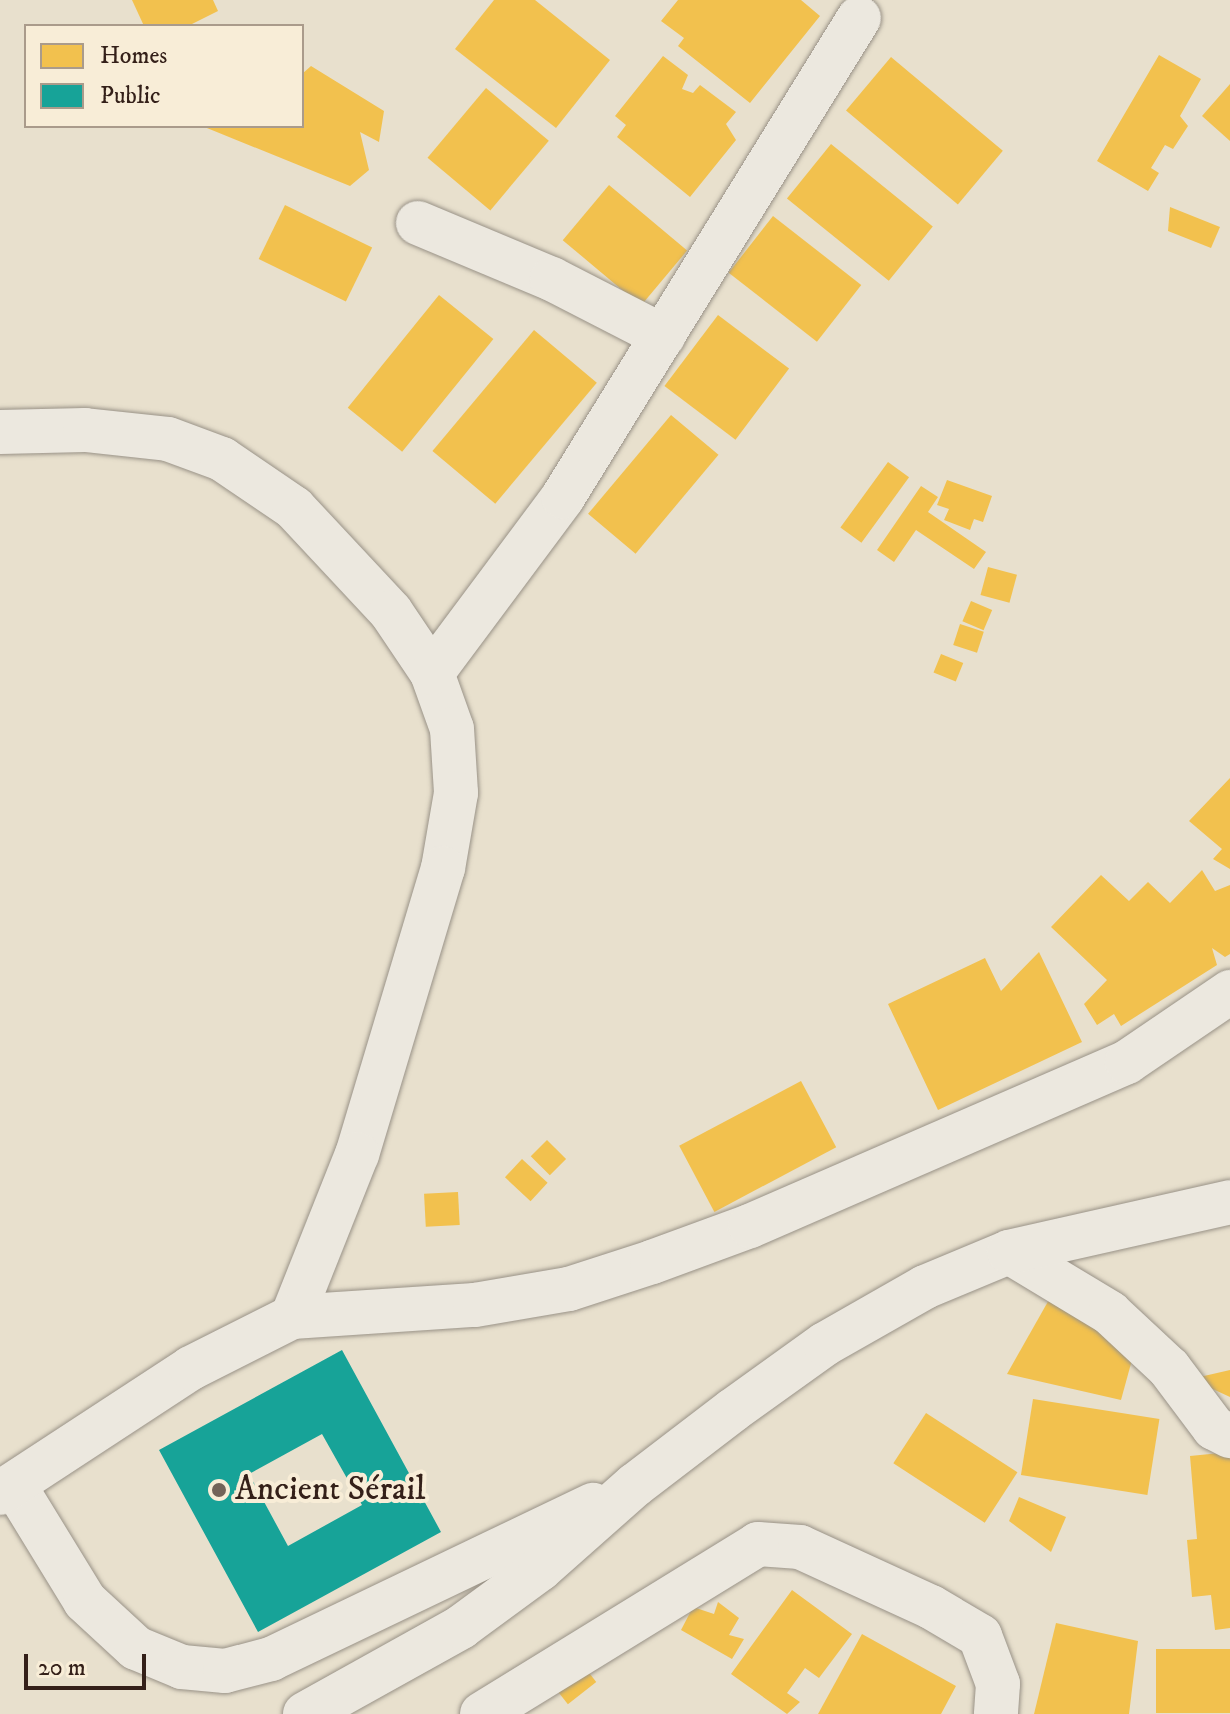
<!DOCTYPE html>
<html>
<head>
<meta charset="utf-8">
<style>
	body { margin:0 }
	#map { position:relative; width:1230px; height:1714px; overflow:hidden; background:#e8e0cd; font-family:"IM FELL DW Pica",serif }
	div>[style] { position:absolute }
	.homes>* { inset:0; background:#f2c14e; transform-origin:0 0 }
	.public>* { inset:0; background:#17a398 }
	.roads { filter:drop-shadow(0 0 2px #999287) drop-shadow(0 0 2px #999287) }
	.minor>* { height:44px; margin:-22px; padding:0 22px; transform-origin:22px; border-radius:22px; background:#ece8df }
	.dots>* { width:22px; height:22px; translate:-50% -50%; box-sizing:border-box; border:4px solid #f8edd7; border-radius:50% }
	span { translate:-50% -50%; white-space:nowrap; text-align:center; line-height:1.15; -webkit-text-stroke:8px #f8edd7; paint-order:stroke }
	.poi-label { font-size:34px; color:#342019 }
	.left { translate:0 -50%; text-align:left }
	.legend { position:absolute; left:24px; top:24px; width:280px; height:104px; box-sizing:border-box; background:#f8edd7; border:2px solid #aa9b8b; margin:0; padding:10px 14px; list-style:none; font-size:24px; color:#342019 }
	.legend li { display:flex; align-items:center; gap:16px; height:40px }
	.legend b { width:40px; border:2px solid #aa9b8b }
	.scale { position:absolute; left:24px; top:1654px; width:122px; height:36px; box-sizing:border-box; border:4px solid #342019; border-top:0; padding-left:10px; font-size:24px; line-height:28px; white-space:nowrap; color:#342019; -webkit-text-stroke:6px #f8edd7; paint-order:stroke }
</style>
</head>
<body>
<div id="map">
	<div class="homes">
		<i style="clip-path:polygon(132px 0,213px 0,218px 11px,188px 26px,144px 26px)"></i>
		<i style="clip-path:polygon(494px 0,535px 0,610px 60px,556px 128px,455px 49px)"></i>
		<i style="clip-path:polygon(678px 0,801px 0,820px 16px,750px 103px,678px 46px,684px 38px,661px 21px)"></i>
		<i style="clip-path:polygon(1159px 55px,1201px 79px,1180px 116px,1188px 126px,1173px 149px,1165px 145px,1151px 168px,1159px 173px,1148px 191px,1097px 161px)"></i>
		<i style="clip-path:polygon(663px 56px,688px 75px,682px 89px,693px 93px,700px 85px,736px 112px,726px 124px,736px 140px,690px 197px,617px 137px,626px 125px,615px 116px)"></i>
		<i style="left:891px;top:57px;width:146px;height:70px;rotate:40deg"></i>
		<i style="clip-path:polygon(311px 66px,384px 111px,379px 142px,360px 132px,369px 170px,350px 186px,202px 126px,302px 126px,302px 74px)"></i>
		<i style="clip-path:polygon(1230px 84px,1230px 141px,1202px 116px)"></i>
		<i style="left:486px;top:88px;width:82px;height:91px;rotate:40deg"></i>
		<i style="left:831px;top:144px;width:131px;height:70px;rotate:39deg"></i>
		<i style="left:609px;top:185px;width:102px;height:72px;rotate:40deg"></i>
		<i style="left:285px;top:205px;width:97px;height:60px;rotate:26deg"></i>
		<i style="clip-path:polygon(1170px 207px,1220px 227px,1211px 248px,1168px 231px)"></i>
		<i style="left:773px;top:216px;width:112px;height:72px;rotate:38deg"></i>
		<i style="left:439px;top:295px;width:70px;height:145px;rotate:39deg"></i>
		<i style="left:718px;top:315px;width:89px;height:89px;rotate:37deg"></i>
		<i style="left:534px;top:330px;width:82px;height:158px;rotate:40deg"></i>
		<i style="left:671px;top:415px;width:62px;height:129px;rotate:40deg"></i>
		<i style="left:888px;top:462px;width:26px;height:81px;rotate:36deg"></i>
		<i style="clip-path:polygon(947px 480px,992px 496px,983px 522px,974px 519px,970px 530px,944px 520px,949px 509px,937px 505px)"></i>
		<i style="clip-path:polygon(921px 486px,938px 497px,928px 512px,986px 552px,974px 569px,916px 530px,894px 562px,877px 550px)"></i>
		<i style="left:988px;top:567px;width:30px;height:29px;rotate:15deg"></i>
		<i style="left:971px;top:601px;width:23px;height:22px;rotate:23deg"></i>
		<i style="left:960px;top:624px;width:25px;height:22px;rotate:18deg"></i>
		<i style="left:941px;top:654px;width:24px;height:20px;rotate:22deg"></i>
		<i style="clip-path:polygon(1230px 778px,1230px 869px,1213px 859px,1222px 849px,1189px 821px)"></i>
		<i style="clip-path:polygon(1202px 870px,1215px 891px,1230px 885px,1230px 954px,1225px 957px,1212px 948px,1217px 965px,1121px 1026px,1114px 1014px,1097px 1025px,1084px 1004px,1107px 980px,1051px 927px,1101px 875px,1129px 901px,1148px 882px,1170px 903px)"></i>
		<i style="clip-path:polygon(1039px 952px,1082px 1042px,938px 1110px,888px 1004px,985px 958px,1001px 991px)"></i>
		<i style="left:801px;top:1081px;width:75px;height:138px;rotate:62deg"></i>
		<i style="left:547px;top:1140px;width:27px;height:23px;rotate:45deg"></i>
		<i style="left:522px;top:1159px;width:35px;height:25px;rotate:43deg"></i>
		<i style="left:458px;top:1192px;width:33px;height:34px;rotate:87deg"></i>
		<i style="clip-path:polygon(1050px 1298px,1138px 1338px,1121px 1400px,1007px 1374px)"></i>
		<i style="clip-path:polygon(1230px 1370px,1230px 1397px,1191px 1379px)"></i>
		<i style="left:1033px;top:1399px;width:128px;height:77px;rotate:9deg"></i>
		<i style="left:926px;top:1413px;width:109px;height:60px;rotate:33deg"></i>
		<i style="clip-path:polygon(1230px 1452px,1230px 1628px,1215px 1630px,1211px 1595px,1192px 1597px,1187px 1540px,1197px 1539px,1190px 1456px)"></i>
		<i style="clip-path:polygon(1019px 1497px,1066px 1517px,1051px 1552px,1009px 1521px)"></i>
		<i style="clip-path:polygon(792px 1590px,852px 1634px,819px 1678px,805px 1668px,787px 1693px,800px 1702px,787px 1714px,731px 1674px)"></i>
		<i style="clip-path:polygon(718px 1602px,739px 1618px,729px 1635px,744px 1639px,732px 1659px,681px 1630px,693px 1607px,714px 1614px)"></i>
		<i style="clip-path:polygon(1056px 1623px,1138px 1641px,1129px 1714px,1034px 1714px)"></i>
		<i style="clip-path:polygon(862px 1634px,956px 1686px,941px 1714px,818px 1714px)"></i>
		<i style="left:1230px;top:1649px;width:64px;height:74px;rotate:90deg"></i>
		<i style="left:579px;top:1660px;width:28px;height:36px;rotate:52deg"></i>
	</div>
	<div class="public">
		<i style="clip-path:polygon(evenodd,342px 1350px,441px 1532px,258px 1632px,159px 1450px,342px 1350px,322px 1434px,362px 1505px,288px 1546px,249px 1474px,322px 1434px)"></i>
	</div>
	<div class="roads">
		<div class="minor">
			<i style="left:418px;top:223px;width:145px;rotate:22.7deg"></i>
			<i style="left:552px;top:279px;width:125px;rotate:27.2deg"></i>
			<i style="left:0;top:432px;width:85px;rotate:-1.3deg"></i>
			<i style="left:85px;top:430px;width:83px;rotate:6.2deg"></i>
			<i style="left:168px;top:439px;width:58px;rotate:20.3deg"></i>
			<i style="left:222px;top:459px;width:87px;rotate:34.2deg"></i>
			<i style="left:294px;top:508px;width:142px;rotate:47deg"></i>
			<i style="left:391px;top:612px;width:73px;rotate:56.1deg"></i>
			<i style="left:432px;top:673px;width:59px;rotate:70.3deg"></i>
			<i style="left:452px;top:729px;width:64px;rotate:86.4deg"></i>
			<i style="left:456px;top:793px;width:76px;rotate:99.8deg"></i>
			<i style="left:443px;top:868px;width:299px;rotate:106.7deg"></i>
			<i style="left:357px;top:1154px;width:175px;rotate:111.7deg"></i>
			<i style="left:432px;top:673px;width:219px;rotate:-53.3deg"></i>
			<i style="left:563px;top:497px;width:563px;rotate:-58.29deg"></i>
			<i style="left:1009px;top:1252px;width:118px;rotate:31.1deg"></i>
			<i style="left:1110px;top:1313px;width:81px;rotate:43deg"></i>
			<i style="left:1169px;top:1368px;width:75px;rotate:53.1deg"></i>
			<i style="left:1214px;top:1428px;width:18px;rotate:27deg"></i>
			<i style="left:14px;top:1485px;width:136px;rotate:58.5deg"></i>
			<i style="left:85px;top:1601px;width:69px;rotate:42.7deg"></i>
			<i style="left:136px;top:1648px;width:50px;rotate:22.4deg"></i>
			<i style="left:182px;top:1667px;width:43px;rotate:5.3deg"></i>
			<i style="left:225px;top:1671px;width:48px;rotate:-14.6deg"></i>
			<i style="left:271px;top:1659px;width:357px;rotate:-25.6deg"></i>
			<i style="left:0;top:1493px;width:228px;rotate:-33.2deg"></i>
			<i style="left:191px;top:1368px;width:113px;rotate:-26.8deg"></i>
			<i style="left:292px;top:1317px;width:183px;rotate:-3.8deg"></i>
			<i style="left:475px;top:1305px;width:95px;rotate:-9.7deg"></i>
			<i style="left:569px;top:1289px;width:87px;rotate:-18deg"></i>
			<i style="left:652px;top:1262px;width:104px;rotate:-20.2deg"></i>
			<i style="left:750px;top:1226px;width:411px;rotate:-23.5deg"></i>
			<i style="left:1127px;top:1062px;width:125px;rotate:-34.2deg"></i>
			<i style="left:305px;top:1714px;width:179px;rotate:-29.1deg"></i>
			<i style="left:461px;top:1627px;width:98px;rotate:-36.3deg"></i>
			<i style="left:540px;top:1569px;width:127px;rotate:-41.5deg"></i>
			<i style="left:635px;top:1485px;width:123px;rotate:-37.4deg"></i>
			<i style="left:733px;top:1410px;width:113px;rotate:-35.7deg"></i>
			<i style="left:825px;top:1344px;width:115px;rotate:-29.7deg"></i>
			<i style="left:925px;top:1287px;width:91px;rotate:-22.6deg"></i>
			<i style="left:1009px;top:1252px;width:227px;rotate:-12.7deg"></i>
			<i style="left:482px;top:1714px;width:324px;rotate:-31.6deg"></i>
			<i style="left:758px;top:1544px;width:42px;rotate:4.1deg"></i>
			<i style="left:800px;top:1547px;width:144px;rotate:24.6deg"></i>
			<i style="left:931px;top:1607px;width:57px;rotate:30.6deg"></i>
			<i style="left:980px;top:1636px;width:51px;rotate:69.4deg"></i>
			<i style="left:998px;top:1684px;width:30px;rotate:94deg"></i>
		</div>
	</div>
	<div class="dots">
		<i style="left:219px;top:1490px;background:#736358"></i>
	</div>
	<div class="poi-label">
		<span class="left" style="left:235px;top:1490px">Ancient Sérail</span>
	</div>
	<ul class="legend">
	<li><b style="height:22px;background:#f2c14e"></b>Homes</li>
	<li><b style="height:22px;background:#17a398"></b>Public</li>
	</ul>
	<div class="scale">20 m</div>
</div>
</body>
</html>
